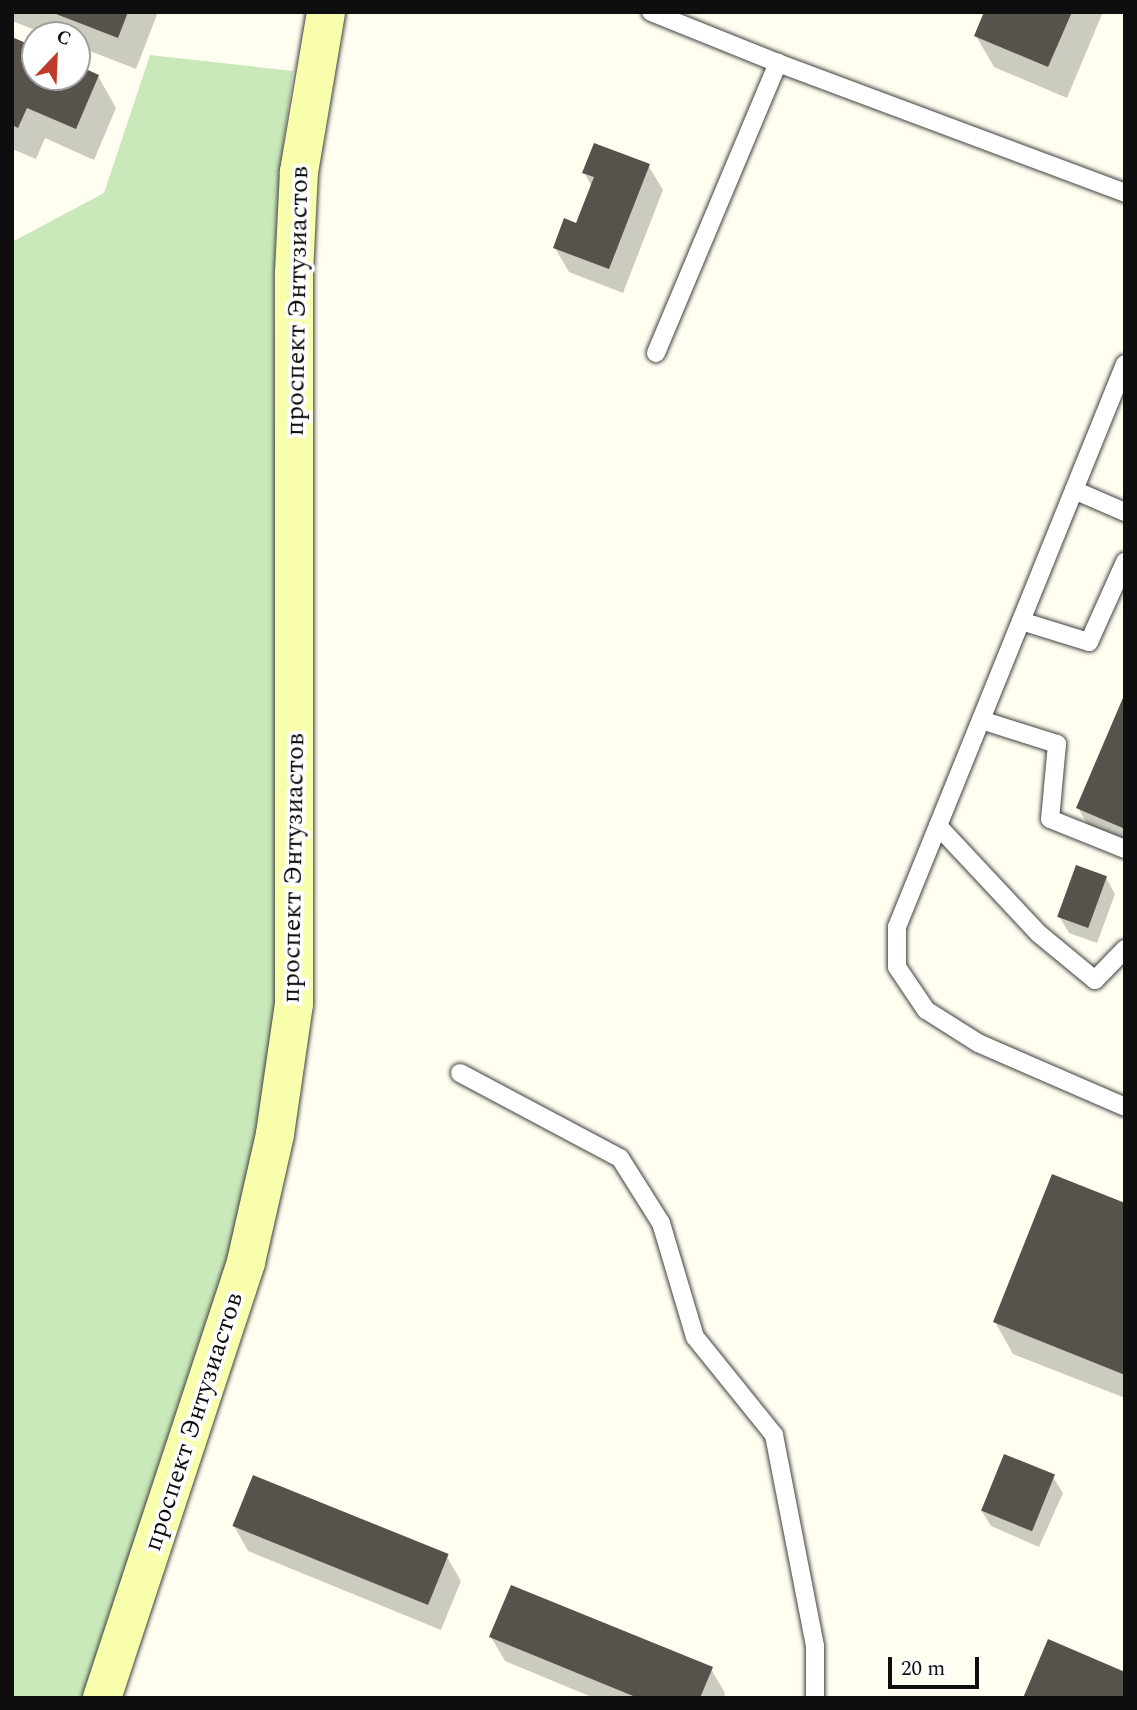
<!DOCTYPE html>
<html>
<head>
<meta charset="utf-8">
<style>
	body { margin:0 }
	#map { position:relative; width:1137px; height:1710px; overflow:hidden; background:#fffef0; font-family:Spectral,serif }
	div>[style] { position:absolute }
	.green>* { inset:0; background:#cae9ba }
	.shadow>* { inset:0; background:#0003 }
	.building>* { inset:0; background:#57524b; transform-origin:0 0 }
	.roads { filter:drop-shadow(0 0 2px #414141) drop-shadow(0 0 2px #414141) }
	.lane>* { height:18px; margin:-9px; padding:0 9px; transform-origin:9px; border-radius:9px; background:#fff }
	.secondary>* { height:38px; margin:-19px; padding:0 19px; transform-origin:19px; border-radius:19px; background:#f8feac }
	span { translate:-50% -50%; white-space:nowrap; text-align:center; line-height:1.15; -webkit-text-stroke:7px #fff; paint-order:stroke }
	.street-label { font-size:26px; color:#0e0e0e }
	.frame { position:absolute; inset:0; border:14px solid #0e0e0e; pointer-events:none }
	.north { position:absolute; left:21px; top:21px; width:70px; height:70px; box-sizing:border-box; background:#fff; border:2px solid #9f9f9f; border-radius:50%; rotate:23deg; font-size:19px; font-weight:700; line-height:28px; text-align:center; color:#0e0e0e }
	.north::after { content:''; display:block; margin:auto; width:24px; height:32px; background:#bd3b28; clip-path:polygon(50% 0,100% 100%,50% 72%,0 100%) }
	.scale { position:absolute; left:888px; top:1657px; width:91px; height:32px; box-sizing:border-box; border:4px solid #0e0e0e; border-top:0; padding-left:9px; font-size:21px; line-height:24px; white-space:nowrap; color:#0e0e0e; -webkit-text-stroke:5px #fff; paint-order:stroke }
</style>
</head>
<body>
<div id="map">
	<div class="green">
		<i style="clip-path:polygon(150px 55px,293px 71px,280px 169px,274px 278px,278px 1005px,260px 1133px,227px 1262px,84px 1698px,12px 1698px,12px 242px,104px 193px)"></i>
	</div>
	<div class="shadow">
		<i style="clip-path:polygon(12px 12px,158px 12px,136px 69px,77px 46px,77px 35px,48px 35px,12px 21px)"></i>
		<i style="clip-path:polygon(986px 12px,1103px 12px,1067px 98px,994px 67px,976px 36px)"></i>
		<i style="clip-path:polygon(12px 39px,35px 49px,35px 77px,77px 77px,77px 67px,98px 76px,116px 108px,94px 160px,45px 138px,36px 159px,12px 149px)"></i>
		<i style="clip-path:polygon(648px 165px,663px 190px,623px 293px,569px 272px,555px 248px,577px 225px,592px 187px,584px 172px)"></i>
		<i style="clip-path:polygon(1125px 698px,1125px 846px,1092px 832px,1078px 808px)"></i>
		<i style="clip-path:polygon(1106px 878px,1115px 894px,1097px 943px,1069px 933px,1059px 916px)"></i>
		<i style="clip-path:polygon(1125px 1205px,1125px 1398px,1013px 1354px,995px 1322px)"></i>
		<i style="clip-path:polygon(1053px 1477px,1063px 1493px,1039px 1547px,991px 1526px,981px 1510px)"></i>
		<i style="clip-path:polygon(234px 1526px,447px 1557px,461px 1581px,441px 1630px,248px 1551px)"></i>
		<i style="clip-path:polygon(491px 1637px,711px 1669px,725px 1693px,724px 1698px,594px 1698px,505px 1661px)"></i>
	</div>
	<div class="building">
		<i style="clip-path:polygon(51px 12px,128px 12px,118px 38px)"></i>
		<i style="clip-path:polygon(984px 12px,1072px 12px,1048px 67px,974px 36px)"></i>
		<i style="clip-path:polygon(12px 37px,35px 47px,35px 77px,77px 77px,77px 65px,99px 75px,76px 129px,27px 108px,18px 128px,12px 125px)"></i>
		<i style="clip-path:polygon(594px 143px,650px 164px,609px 269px,553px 248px,564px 218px,576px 223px,594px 177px,582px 173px)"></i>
		<i style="clip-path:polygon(1125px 693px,1125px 829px,1076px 808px)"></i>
		<i style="left:1076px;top:865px;width:33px;height:55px;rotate:20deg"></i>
		<i style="clip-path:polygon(1052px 1174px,1125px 1203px,1125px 1375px,993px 1322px)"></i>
		<i style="left:1004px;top:1454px;width:55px;height:61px;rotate:22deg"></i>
		<i style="left:253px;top:1475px;width:211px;height:55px;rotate:22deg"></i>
		<i style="clip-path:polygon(511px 1585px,713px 1667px,700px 1698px,638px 1698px,489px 1637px)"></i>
		<i style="clip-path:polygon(1048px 1639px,1125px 1672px,1125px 1698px,1023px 1698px)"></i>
	</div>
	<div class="roads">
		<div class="lane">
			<i style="left:651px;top:12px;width:137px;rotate:21.9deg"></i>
			<i style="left:656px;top:353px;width:315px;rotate:-67.2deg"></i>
			<i style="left:778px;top:63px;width:371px;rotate:20.5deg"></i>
			<i style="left:1125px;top:364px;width:607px;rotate:112.05deg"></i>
			<i style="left:897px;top:927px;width:40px;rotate:90deg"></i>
			<i style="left:897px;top:967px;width:52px;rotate:56deg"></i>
			<i style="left:926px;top:1010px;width:62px;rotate:32.4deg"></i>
			<i style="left:978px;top:1043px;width:160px;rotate:23.5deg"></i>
			<i style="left:1074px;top:490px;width:56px;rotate:23.3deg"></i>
			<i style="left:1021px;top:621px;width:71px;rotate:17.2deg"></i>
			<i style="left:1089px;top:642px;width:88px;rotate:-65.8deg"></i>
			<i style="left:981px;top:720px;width:80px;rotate:17.5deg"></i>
			<i style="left:1057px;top:744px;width:75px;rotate:95.3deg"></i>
			<i style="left:1050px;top:819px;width:81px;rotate:21.8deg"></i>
			<i style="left:938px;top:826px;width:146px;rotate:46.9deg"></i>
			<i style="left:1038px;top:933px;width:74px;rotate:39.5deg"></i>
			<i style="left:1095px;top:980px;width:43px;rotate:-45.9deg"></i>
			<i style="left:460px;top:1073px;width:181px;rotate:28deg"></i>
			<i style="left:620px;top:1158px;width:77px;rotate:57.8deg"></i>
			<i style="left:661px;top:1223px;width:119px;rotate:73.4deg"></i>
			<i style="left:695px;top:1337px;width:126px;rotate:51.1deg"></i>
			<i style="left:774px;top:1435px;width:215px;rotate:79deg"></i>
			<i style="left:815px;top:1646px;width:52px;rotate:90deg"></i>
		</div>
		<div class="secondary">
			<i style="left:102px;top:1698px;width:459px;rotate:-71.7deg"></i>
			<i style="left:246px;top:1262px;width:131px;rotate:-77.2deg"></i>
			<i style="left:275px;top:1134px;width:131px;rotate:-81.7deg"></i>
			<i style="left:294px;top:1004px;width:731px;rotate:-90deg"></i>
			<i style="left:294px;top:273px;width:101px;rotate:-87.2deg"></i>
			<i style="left:299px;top:172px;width:162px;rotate:-80.4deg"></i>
		</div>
	</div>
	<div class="street-label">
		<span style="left:298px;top:301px;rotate:-89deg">проспект Энтузиастов</span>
		<span style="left:294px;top:868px;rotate:-89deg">проспект Энтузиастов</span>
		<span style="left:194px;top:1422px;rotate:-72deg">проспект Энтузиастов</span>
	</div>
	<div class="frame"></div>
	<div class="north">С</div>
	<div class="scale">20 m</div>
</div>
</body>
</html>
